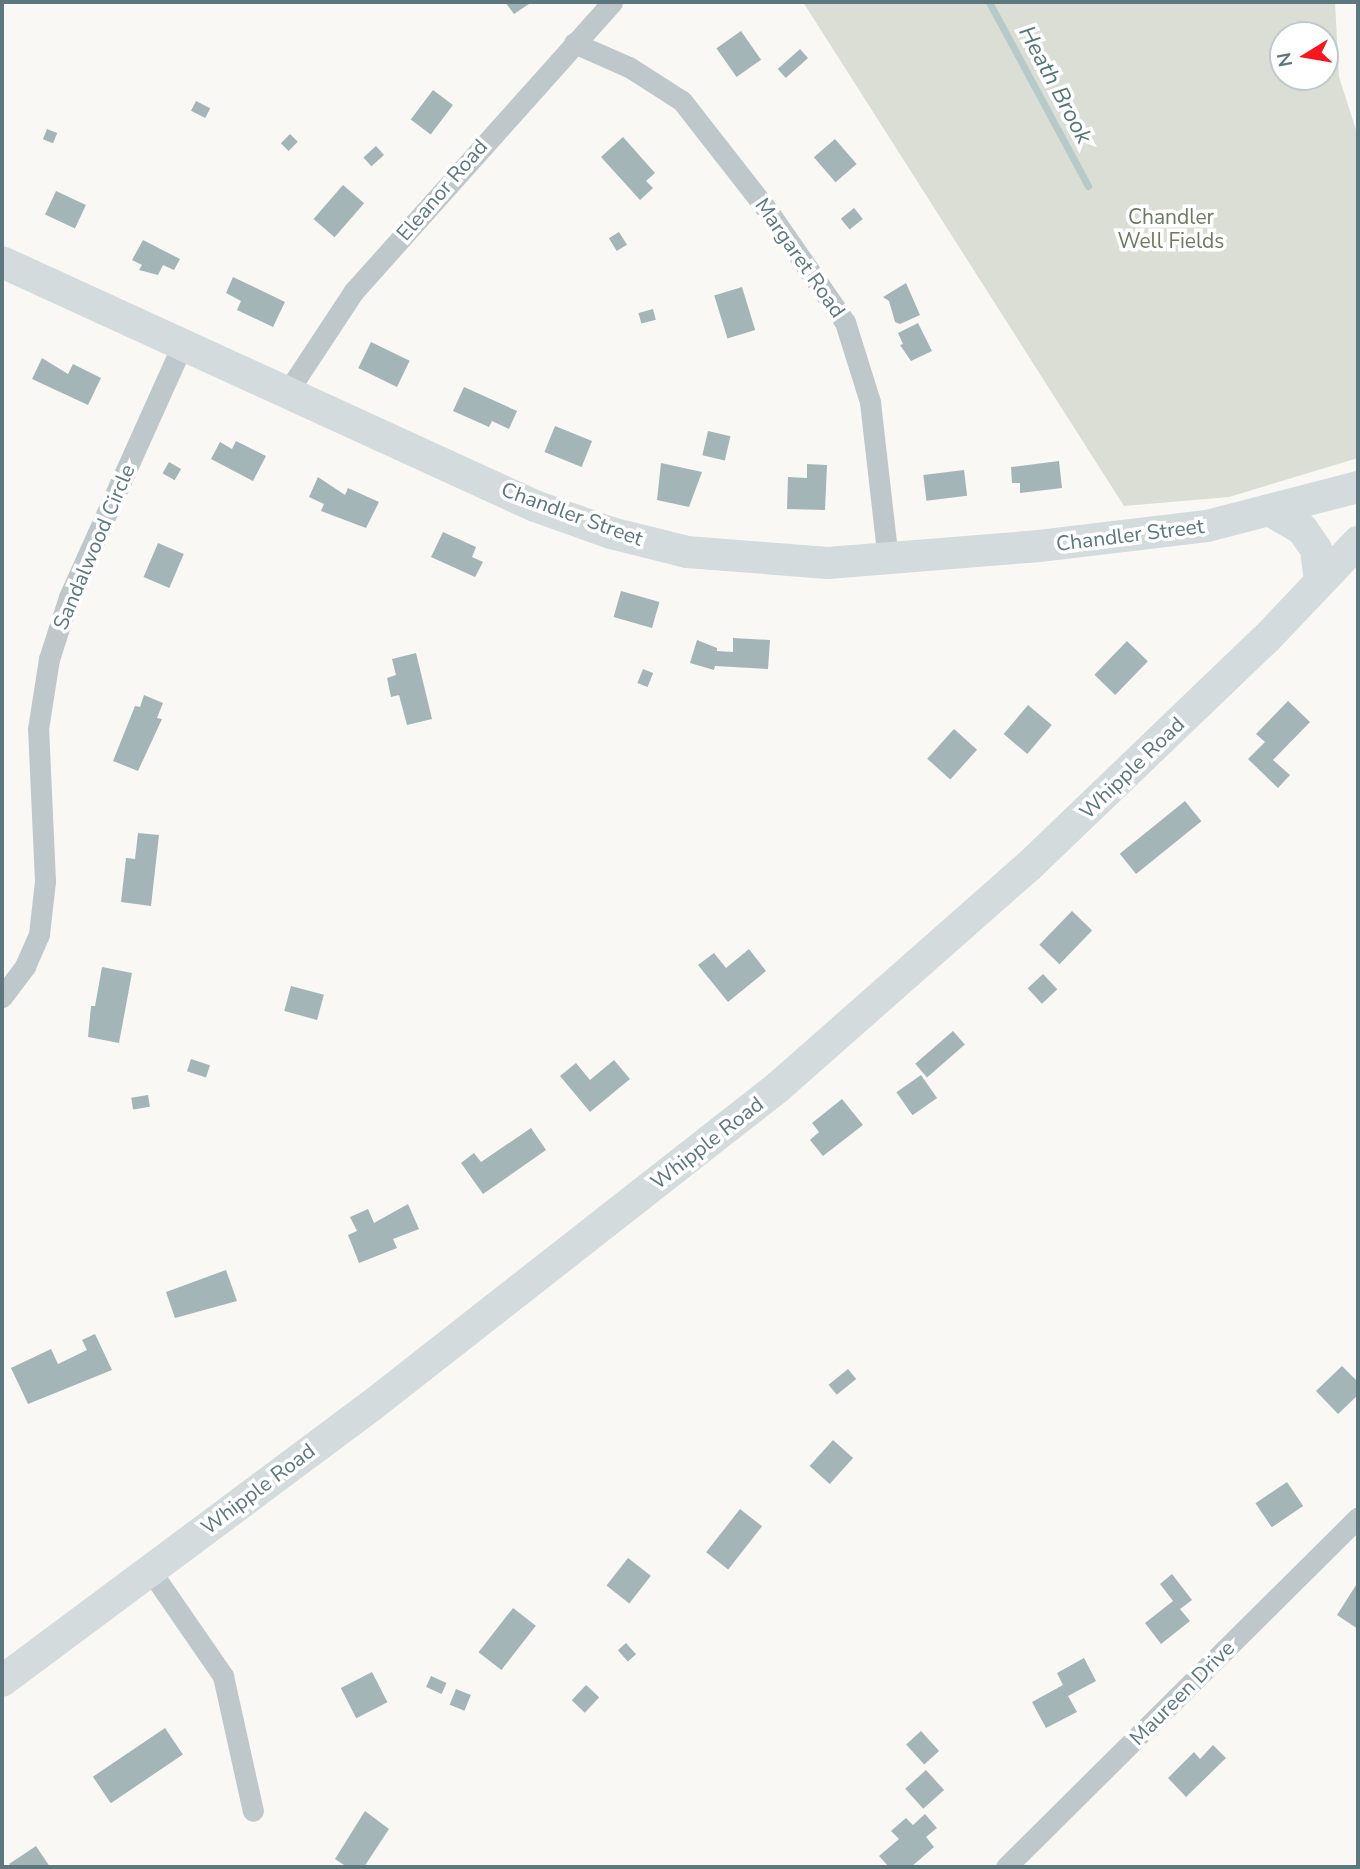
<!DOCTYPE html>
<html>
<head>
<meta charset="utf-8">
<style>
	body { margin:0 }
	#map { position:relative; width:1360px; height:1869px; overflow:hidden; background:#f9f8f5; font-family:"Nunito Sans",sans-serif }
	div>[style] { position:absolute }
	.green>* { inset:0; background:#daded4 }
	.stream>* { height:7px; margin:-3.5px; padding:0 3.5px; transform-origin:3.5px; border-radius:3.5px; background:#b6caca }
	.building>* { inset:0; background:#a4b5b7; transform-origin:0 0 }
	.street>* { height:21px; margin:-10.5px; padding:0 10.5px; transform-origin:10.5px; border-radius:10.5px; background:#bec7c9 }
	.secondary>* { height:32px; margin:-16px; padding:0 16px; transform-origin:16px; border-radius:16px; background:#d4dbdd }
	span { translate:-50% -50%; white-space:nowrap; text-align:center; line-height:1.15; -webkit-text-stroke:7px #fff; paint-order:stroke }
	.street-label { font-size:21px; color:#5c787e }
	.park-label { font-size:21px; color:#6c7a60 }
	.water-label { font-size:23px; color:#567676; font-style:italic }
	.frame { position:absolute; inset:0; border:4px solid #5c787e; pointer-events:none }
	.north { position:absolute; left:1269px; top:21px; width:70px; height:70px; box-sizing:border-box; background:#fff; border:2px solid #bec9cb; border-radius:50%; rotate:259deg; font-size:19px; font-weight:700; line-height:28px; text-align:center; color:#5c787e }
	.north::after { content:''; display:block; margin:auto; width:24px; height:32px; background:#f6181e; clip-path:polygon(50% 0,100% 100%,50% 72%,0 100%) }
</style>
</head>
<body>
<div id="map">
	<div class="green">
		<i style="clip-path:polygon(evenodd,803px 2px,1335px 2px,1339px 77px,1358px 136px,1358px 458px,1229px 497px,1124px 506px,803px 2px,1283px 35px,1325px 35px,1325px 77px,1283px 77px,1283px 35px)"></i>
	</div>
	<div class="stream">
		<i style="left:989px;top:2px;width:209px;rotate:61.7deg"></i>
	</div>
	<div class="building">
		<i style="clip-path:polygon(505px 2px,532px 2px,514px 14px)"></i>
		<i style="left:741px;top:31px;width:35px;height:30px;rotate:55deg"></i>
		<i style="left:800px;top:49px;width:12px;height:30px;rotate:48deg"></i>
		<i style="left:433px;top:90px;width:25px;height:37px;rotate:37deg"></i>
		<i style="left:196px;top:101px;width:16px;height:11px;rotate:27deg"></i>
		<i style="left:47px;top:129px;width:11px;height:11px;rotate:22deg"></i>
		<i style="left:290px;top:134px;width:11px;height:13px;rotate:45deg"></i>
		<i style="clip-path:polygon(623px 137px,655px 173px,646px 181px,653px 188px,640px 200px,601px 157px)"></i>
		<i style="left:835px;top:139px;width:33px;height:28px;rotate:49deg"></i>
		<i style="left:376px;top:146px;width:12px;height:17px;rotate:48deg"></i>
		<i style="left:343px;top:185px;width:28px;height:45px;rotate:41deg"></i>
		<i style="left:56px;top:191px;width:33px;height:26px;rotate:25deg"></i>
		<i style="left:854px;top:208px;width:14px;height:17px;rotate:51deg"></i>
		<i style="left:619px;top:232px;width:15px;height:12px;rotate:58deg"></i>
		<i style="clip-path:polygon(143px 240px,180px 259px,174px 270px,163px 265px,158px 275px,139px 270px,142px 265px,132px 260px)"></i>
		<i style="clip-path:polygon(233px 277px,285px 302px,273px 327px,237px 310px,241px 301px,226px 293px)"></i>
		<i style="clip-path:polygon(906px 283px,920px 315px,900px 324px,895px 322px,889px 301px,883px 297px)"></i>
		<i style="left:742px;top:287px;width:45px;height:29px;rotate:73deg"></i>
		<i style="left:653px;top:309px;width:11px;height:15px;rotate:75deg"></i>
		<i style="clip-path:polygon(918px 323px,932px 351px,911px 361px,900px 345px,903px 344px,898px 333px)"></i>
		<i style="left:371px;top:342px;width:43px;height:29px;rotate:26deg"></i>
		<i style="clip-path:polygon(42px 358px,68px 374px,73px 364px,101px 378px,88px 405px,32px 379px)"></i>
		<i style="clip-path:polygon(464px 387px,517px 411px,509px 429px,492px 421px,489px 427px,453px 411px)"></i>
		<i style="left:555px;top:426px;width:40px;height:28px;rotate:22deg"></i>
		<i style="left:708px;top:431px;width:23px;height:25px;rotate:13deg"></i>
		<i style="clip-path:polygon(236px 441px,266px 456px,253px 481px,211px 459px,220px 442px,232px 449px)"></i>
		<i style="clip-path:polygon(1059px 461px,1062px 488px,1020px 493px,1020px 483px,1012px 483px,1011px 467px)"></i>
		<i style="left:169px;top:462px;width:14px;height:13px;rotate:30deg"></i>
		<i style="clip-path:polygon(661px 463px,702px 472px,689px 507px,657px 500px)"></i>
		<i style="clip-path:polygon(807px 464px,827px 465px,825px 510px,787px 509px,788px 477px,807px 478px)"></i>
		<i style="left:964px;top:470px;width:26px;height:41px;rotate:83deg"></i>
		<i style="clip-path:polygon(318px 477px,345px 495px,348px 488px,379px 502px,366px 528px,321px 511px,324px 504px,309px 497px)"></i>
		<i style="clip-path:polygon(443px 532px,476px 547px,472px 557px,483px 562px,475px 577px,431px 557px)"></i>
		<i style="left:158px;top:543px;width:28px;height:37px;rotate:23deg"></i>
		<i style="left:621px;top:591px;width:40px;height:27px;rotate:16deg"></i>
		<i style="clip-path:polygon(733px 638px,770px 640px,768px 669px,715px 666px,714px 670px,690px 663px,697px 640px,717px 648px,717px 651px,733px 652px)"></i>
		<i style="left:1127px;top:641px;width:29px;height:47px;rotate:44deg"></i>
		<i style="clip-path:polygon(416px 653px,432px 719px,407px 725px,399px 695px,391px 697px,387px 678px,396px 675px,392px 659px)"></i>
		<i style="left:643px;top:669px;width:11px;height:15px;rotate:22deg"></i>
		<i style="clip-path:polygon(144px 695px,163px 703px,157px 718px,162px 719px,138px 771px,113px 761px,135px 706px,140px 707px)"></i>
		<i style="clip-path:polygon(1288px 701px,1310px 722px,1273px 760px,1290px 775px,1278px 788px,1248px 759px,1265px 742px,1256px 734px)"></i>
		<i style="left:1028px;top:705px;width:31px;height:38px;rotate:40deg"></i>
		<i style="left:954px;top:729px;width:31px;height:40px;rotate:42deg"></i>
		<i style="left:1185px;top:801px;width:26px;height:84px;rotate:51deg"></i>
		<i style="clip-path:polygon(138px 833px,159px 835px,151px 906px,121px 902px,126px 858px,135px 859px)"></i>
		<i style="left:1072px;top:911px;width:28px;height:47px;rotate:44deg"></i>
		<i style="clip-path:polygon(749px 949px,766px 971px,728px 1002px,698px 965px,714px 953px,726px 968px)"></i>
		<i style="clip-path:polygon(102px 967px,132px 973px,119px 1043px,88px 1037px,91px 1006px,95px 1006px)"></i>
		<i style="left:1043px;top:974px;width:21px;height:21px;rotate:47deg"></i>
		<i style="left:291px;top:986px;width:34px;height:26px;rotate:15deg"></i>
		<i style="left:953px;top:1031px;width:18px;height:50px;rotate:49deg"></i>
		<i style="left:191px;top:1059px;width:20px;height:13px;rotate:18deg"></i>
		<i style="clip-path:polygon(614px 1060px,630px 1079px,590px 1112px,560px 1076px,576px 1063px,590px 1080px)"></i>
		<i style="left:921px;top:1075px;width:28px;height:30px;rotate:55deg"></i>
		<i style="left:148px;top:1095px;width:12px;height:17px;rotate:81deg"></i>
		<i style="clip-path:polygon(842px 1099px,863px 1125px,823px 1156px,810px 1140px,819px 1132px,812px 1123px)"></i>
		<i style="clip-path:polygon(531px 1128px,546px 1150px,483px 1194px,461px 1163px,474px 1153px,481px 1162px)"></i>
		<i style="clip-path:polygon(408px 1204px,419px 1229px,393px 1239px,397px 1248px,359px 1263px,348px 1235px,357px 1231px,350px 1217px,368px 1209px,374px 1223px)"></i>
		<i style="clip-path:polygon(226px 1270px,237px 1301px,175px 1318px,166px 1292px)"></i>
		<i style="clip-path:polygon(95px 1334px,112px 1370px,28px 1404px,11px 1368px,51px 1349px,58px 1364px,87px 1350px,82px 1340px)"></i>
		<i style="clip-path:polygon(1342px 1366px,1358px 1382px,1358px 1395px,1338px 1414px,1316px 1391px)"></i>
		<i style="left:848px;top:1369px;width:13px;height:25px;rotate:51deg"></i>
		<i style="left:833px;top:1440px;width:27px;height:35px;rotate:42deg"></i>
		<i style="left:1287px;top:1482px;width:29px;height:38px;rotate:56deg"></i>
		<i style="left:740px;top:1509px;width:28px;height:55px;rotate:38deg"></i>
		<i style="left:628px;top:1558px;width:29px;height:35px;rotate:38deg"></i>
		<i style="clip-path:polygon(1172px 1574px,1192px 1600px,1180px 1609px,1190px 1621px,1161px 1644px,1145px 1623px,1173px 1601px,1160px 1584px)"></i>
		<i style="clip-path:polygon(1358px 1582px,1358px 1629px,1337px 1615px)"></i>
		<i style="left:513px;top:1608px;width:29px;height:56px;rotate:38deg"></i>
		<i style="left:626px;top:1643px;width:15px;height:11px;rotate:48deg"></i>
		<i style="clip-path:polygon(1084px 1658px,1096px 1681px,1068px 1696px,1077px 1712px,1046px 1728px,1032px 1702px,1063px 1685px,1057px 1673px)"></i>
		<i style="left:372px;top:1672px;width:34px;height:35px;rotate:63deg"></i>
		<i style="left:431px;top:1676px;width:17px;height:12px;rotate:24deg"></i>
		<i style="left:586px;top:1685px;width:18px;height:21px;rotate:43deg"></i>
		<i style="left:456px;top:1689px;width:16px;height:17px;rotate:22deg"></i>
		<i style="left:165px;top:1728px;width:32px;height:87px;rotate:56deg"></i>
		<i style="left:921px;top:1731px;width:27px;height:20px;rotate:48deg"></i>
		<i style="clip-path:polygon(1213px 1745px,1226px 1758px,1186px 1797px,1168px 1778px,1194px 1752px,1200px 1759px)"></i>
		<i style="left:926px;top:1770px;width:27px;height:28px;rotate:48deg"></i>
		<i style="clip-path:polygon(365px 1811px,389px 1829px,364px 1867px,347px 1867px,335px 1859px)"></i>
		<i style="clip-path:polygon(925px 1814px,937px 1828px,926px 1837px,934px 1847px,911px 1867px,889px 1867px,879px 1856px,899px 1839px,891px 1831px,906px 1818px,913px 1825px)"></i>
		<i style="clip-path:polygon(36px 1846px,50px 1867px,12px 1867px,9px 1864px)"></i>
	</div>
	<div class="street">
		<i style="left:574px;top:43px;width:60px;rotate:23.6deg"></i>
		<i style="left:629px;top:67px;width:63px;rotate:32.7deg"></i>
		<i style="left:682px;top:101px;width:140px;rotate:52deg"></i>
		<i style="left:768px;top:211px;width:135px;rotate:55.3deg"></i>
		<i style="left:845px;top:322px;width:84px;rotate:72.6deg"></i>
		<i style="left:870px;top:402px;width:158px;rotate:83.5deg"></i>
		<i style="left:288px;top:391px;width:120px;rotate:-56.6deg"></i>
		<i style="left:354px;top:291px;width:387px;rotate:-48.2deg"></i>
		<i style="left:2px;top:997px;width:39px;rotate:-53deg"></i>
		<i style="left:25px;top:966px;width:35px;rotate:-66deg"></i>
		<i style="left:39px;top:934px;width:53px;rotate:-83.5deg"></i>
		<i style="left:45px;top:881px;width:152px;rotate:-92.6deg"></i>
		<i style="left:38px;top:729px;width:71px;rotate:-81.1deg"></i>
		<i style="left:49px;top:659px;width:65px;rotate:-72.1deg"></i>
		<i style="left:69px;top:597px;width:275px;rotate:-65.8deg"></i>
		<i style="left:150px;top:1570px;width:129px;rotate:55.4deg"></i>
		<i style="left:223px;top:1676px;width:138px;rotate:77.5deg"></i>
		<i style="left:1006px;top:1867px;width:496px;rotate:-44.8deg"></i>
	</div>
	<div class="secondary">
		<i style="left:2px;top:262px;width:586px;rotate:24.6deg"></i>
		<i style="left:535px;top:506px;width:81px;rotate:19.6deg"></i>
		<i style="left:611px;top:533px;width:78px;rotate:14deg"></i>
		<i style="left:687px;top:552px;width:141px;rotate:4.5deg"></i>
		<i style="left:828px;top:563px;width:212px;rotate:-4.6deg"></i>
		<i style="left:1039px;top:546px;width:169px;rotate:-6.8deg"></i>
		<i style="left:1207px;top:526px;width:156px;rotate:-14.5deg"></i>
		<i style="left:1269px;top:510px;width:38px;rotate:30deg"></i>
		<i style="left:1302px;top:529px;width:24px;rotate:55deg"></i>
		<i style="left:1316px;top:549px;width:31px;rotate:83deg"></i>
		<i style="left:2px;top:1681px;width:460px;rotate:-36.7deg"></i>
		<i style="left:371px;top:1406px;width:516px;rotate:-38.07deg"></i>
		<i style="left:777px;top:1088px;width:337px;rotate:-41.4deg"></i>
		<i style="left:1030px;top:865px;width:327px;rotate:-43.8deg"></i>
		<i style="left:1266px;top:639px;width:134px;rotate:-46.5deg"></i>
	</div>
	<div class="street-label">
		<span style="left:442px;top:190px;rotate:-49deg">Eleanor Road</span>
		<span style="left:800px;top:258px;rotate:55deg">Margaret Road</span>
		<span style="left:572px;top:514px;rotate:20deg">Chandler Street</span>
		<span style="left:1130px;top:535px;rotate:-7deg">Chandler Street</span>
		<span style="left:94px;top:547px;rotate:-67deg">Sandalwood Circle</span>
		<span style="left:1132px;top:768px;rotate:-44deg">Whipple Road</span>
		<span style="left:707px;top:1143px;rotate:-38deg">Whipple Road</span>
		<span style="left:258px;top:1489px;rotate:-37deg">Whipple Road</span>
		<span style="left:1182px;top:1693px;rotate:-45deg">Maureen Drive</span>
	</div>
	<div class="park-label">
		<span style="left:1171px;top:229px">Chandler<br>Well Fields</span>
	</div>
	<div class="water-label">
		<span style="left:1055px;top:85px;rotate:62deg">Heath Brook</span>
	</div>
	<div class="frame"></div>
	<div class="north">N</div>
</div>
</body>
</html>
